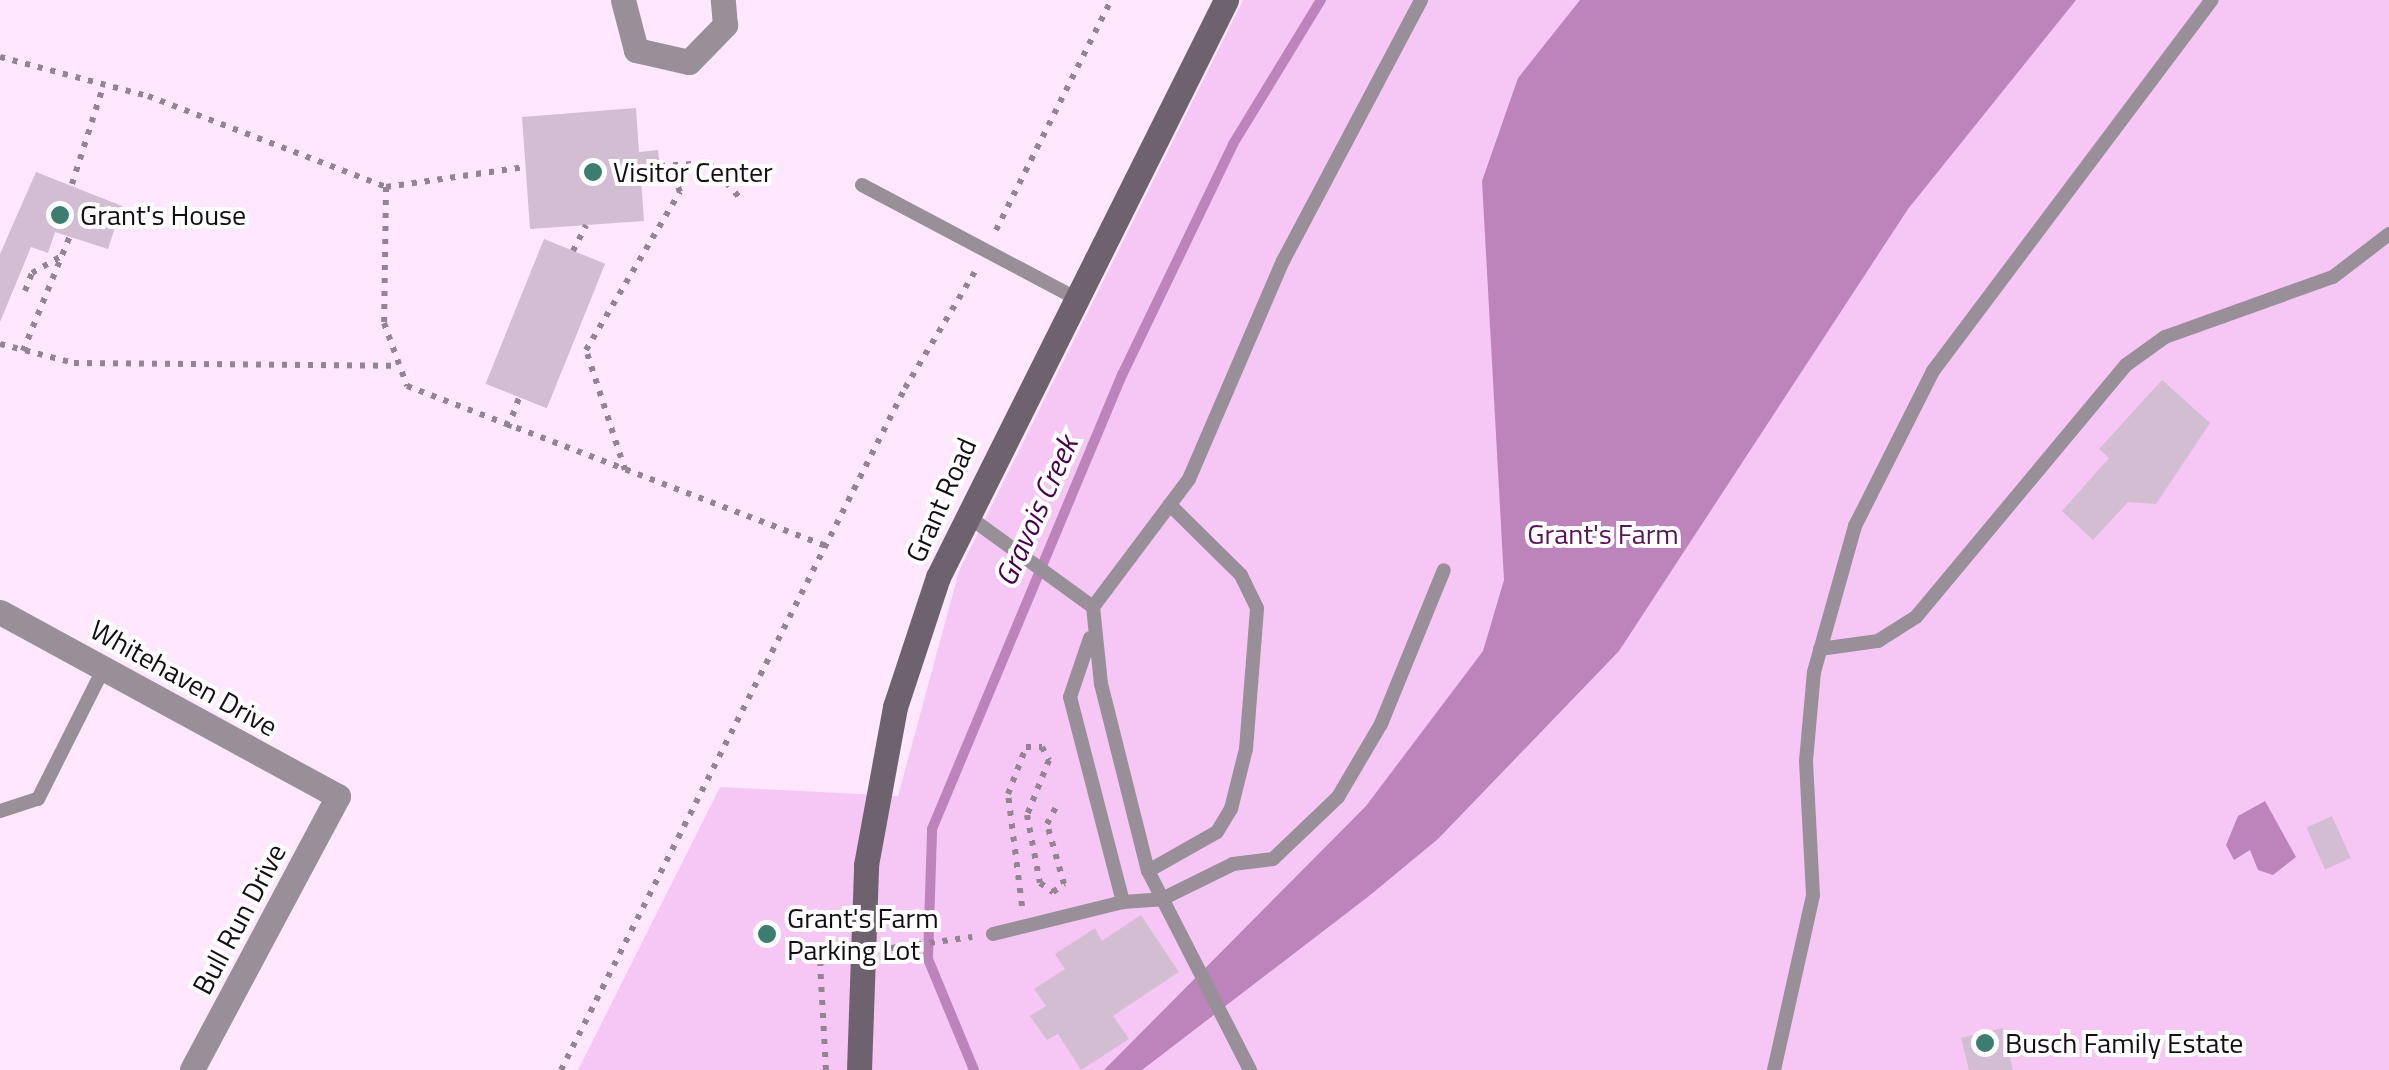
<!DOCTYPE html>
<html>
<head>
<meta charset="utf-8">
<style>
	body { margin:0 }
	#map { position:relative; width:2389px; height:1070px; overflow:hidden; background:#ffe8fe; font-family:"Titillium Web",sans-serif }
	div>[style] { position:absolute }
	.green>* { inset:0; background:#f6c7f4 }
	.water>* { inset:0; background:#bd84bc }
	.stream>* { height:10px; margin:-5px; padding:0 5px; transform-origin:5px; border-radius:5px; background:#bd84bc }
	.building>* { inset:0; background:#d3bdd2; transform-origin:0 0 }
	.path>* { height:6px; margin-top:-3px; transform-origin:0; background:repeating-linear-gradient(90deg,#948493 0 5px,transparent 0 13px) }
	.lane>* { height:14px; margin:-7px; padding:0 7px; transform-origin:7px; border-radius:7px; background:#998f99 }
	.street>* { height:25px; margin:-12.5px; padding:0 12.5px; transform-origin:12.5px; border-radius:12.5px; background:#998f99 }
	.secondary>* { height:25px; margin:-12.5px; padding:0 12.5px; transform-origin:12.5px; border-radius:12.5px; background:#6f626f }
	.dots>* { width:28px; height:28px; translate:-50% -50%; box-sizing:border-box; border:5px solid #fff; border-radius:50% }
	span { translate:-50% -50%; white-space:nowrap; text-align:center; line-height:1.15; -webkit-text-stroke:8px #fff; paint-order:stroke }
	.poi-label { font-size:28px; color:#140d14 }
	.left { translate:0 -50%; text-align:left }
	.street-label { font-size:28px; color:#140d14 }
	.park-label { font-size:28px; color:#581359 }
	.water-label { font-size:30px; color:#48004a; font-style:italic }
</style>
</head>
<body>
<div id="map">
	<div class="green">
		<i style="clip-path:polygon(1243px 0,2389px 0,2389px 1070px,578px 1070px,720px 787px,898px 796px,959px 571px)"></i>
	</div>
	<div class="water">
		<i style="clip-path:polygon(1580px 0,2076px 0,1908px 209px,1619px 651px,1438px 839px,1369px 896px,1142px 1070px,1104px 1070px,1366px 806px,1483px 651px,1504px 580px,1482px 181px,1518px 78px)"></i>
		<i style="clip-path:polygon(2265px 801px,2296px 857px,2273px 875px,2258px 870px,2250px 850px,2234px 860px,2226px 845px,2238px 816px)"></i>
	</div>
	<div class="stream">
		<i style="left:974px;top:1070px;width:120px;rotate:-112.5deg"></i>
		<i style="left:928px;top:959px;width:130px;rotate:-88.2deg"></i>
		<i style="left:932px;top:829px;width:494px;rotate:-67.3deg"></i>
		<i style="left:1123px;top:373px;width:254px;rotate:-64.3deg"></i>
		<i style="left:1233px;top:144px;width:169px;rotate:-58.6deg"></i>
	</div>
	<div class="building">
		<i style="clip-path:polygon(636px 108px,639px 152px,658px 150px,661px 177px,641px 179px,644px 221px,530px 229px,522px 117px)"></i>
		<i style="clip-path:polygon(36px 172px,122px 206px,108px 249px,55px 232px,48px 253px,31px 247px,0 322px,0 254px)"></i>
		<i style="left:544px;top:239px;width:66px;height:156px;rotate:22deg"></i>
		<i style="clip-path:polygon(2162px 380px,2210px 423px,2156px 504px,2128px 502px,2093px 540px,2062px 511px,2109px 458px,2099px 449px)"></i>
		<i style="left:2332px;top:816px;width:46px;height:28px;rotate:66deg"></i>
		<i style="clip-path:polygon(1141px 915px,1179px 972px,1113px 1016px,1129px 1039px,1081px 1070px,1058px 1034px,1047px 1040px,1030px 1016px,1046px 1006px,1034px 989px,1065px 969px,1055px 954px,1095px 928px,1102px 941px)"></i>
		<i style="clip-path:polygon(2003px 1028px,2013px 1070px,1969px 1070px,1961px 1038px)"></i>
	</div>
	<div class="path">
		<i style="left:0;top:57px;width:153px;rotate:14.8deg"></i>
		<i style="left:148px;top:96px;width:255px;rotate:20.9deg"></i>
		<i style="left:386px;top:187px;width:136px;rotate:90.8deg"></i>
		<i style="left:384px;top:323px;width:67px;rotate:69.9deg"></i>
		<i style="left:407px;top:386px;width:449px;rotate:20.9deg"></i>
		<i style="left:660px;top:166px;width:49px;rotate:-3.5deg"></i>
		<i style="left:709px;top:163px;width:47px;rotate:48.5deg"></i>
		<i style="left:72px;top:184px;width:102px;rotate:-72.3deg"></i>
		<i style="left:386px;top:187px;width:140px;rotate:-8.2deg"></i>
		<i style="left:996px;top:230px;width:257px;rotate:-63.4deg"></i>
		<i style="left:573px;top:251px;width:29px;rotate:-63deg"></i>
		<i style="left:25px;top:291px;width:19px;rotate:-69deg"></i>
		<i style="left:32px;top:273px;width:34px;rotate:-30deg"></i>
		<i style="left:0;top:344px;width:76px;rotate:14.4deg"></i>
		<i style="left:74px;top:363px;width:320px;rotate:0.5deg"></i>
		<i style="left:23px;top:351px;width:124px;rotate:-67.8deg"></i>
		<i style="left:508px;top:428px;width:33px;rotate:-70deg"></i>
		<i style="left:625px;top:470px;width:126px;rotate:-108deg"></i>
		<i style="left:586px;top:350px;width:184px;rotate:-59.3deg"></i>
		<i style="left:680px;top:192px;width:29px;rotate:-110deg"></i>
		<i style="left:1022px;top:906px;width:113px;rotate:-97.1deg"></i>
		<i style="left:1008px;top:794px;width:50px;rotate:-69deg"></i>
		<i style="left:1026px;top:747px;width:16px"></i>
		<i style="left:1042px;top:747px;width:15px;rotate:62deg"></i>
		<i style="left:1049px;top:760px;width:59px;rotate:111.8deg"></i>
		<i style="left:1027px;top:815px;width:69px;rotate:79.2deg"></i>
		<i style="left:1040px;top:883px;width:16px;rotate:35deg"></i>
		<i style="left:1053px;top:892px;width:14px;rotate:-36deg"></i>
		<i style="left:1064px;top:884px;width:62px;rotate:-105.8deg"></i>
		<i style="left:1047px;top:824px;width:21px;rotate:-62deg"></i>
		<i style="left:891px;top:948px;width:82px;rotate:-7.7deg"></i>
		<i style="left:561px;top:1070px;width:764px;rotate:-63.23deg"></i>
		<i style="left:905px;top:388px;width:140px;rotate:-59deg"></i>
		<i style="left:826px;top:1070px;width:106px;rotate:-93.2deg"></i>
		<i style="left:820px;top:964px;width:13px;rotate:-39deg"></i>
	</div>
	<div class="lane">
		<i style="left:862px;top:185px;width:241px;rotate:27.9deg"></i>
		<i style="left:965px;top:514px;width:158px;rotate:36deg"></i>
		<i style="left:1090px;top:638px;width:62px;rotate:108.7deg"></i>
		<i style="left:1070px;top:697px;width:212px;rotate:75.5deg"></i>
		<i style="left:1123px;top:902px;width:39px;rotate:-4deg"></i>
		<i style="left:1162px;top:899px;width:79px;rotate:-26.2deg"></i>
		<i style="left:1233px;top:864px;width:40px;rotate:-7.1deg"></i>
		<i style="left:1273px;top:859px;width:90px;rotate:-43.6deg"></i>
		<i style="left:1338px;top:797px;width:85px;rotate:-59.5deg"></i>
		<i style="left:1381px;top:724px;width:166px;rotate:-67.8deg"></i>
		<i style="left:1820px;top:649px;width:59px;rotate:-7.9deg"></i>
		<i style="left:1878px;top:641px;width:45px;rotate:-32.3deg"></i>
		<i style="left:1916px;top:617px;width:328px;rotate:-50.2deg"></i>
		<i style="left:2126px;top:365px;width:48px;rotate:-35.7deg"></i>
		<i style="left:2165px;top:337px;width:178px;rotate:-19.7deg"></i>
		<i style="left:2333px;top:277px;width:71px;rotate:-37.5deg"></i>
		<i style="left:0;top:811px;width:40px;rotate:-18deg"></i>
		<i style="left:38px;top:799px;width:147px;rotate:-63.3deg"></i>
		<i style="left:1148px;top:871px;width:79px;rotate:-29.5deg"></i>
		<i style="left:1217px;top:832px;width:27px;rotate:-59deg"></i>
		<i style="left:1231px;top:809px;width:62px;rotate:-76deg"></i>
		<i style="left:1246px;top:749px;width:141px;rotate:-85.5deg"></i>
		<i style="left:1257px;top:608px;width:37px;rotate:-116deg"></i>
		<i style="left:1241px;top:575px;width:100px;rotate:-135.4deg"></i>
		<i style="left:993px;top:934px;width:134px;rotate:-13.8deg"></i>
		<i style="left:1250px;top:1070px;width:224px;rotate:-117.1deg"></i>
		<i style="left:1148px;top:871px;width:193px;rotate:-104.1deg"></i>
		<i style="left:1101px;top:684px;width:77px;rotate:-95.9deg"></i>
		<i style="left:1093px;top:607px;width:160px;rotate:-53.1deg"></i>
		<i style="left:1189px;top:479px;width:237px;rotate:-66.7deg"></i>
		<i style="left:1283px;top:261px;width:295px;rotate:-62.1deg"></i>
		<i style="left:1774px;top:1070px;width:179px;rotate:-77.4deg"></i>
		<i style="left:1813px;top:895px;width:134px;rotate:-93deg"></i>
		<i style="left:1806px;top:761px;width:89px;rotate:-84.9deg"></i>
		<i style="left:1814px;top:672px;width:152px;rotate:-74.3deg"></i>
		<i style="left:1855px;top:526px;width:174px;rotate:-63.3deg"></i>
		<i style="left:1933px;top:371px;width:464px;rotate:-53.1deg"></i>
	</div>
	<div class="street">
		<i style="left:623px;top:0;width:52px;rotate:75.4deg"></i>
		<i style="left:636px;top:50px;width:54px;rotate:12.8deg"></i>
		<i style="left:689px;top:62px;width:52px;rotate:-45.8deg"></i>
		<i style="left:725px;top:25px;width:25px;rotate:-95deg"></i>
		<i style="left:0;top:612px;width:385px;rotate:28.6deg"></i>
		<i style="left:338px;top:796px;width:310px;rotate:118.1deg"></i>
	</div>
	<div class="secondary">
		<i style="left:859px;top:1070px;width:205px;rotate:-88deg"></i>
		<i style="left:866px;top:865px;width:161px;rotate:-79.6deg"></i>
		<i style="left:895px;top:707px;width:137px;rotate:-71.7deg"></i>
		<i style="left:938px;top:577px;width:645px;rotate:-63.47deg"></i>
	</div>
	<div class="dots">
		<i style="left:593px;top:172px;background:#3b7d6f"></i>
		<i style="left:60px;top:215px;background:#3b7d6f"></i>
		<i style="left:767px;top:934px;background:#3b7d6f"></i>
		<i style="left:1985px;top:1043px;background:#3b7d6f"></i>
	</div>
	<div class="poi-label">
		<span class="left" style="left:613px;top:172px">Visitor Center</span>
		<span class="left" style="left:80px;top:215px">Grant's House</span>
		<span class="left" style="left:787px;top:934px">Grant's Farm<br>Parking Lot</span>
		<span class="left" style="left:2005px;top:1043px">Busch Family Estate</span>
	</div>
	<div class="street-label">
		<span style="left:941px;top:500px;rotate:-66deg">Grant Road</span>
		<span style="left:184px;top:678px;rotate:29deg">Whitehaven Drive</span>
		<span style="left:239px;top:919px;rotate:-62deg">Bull Run Drive</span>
	</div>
	<div class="park-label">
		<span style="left:1603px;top:534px">Grant's Farm</span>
	</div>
	<div class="water-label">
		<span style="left:1036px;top:511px;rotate:-66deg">Gravois Creek</span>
	</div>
</div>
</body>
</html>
